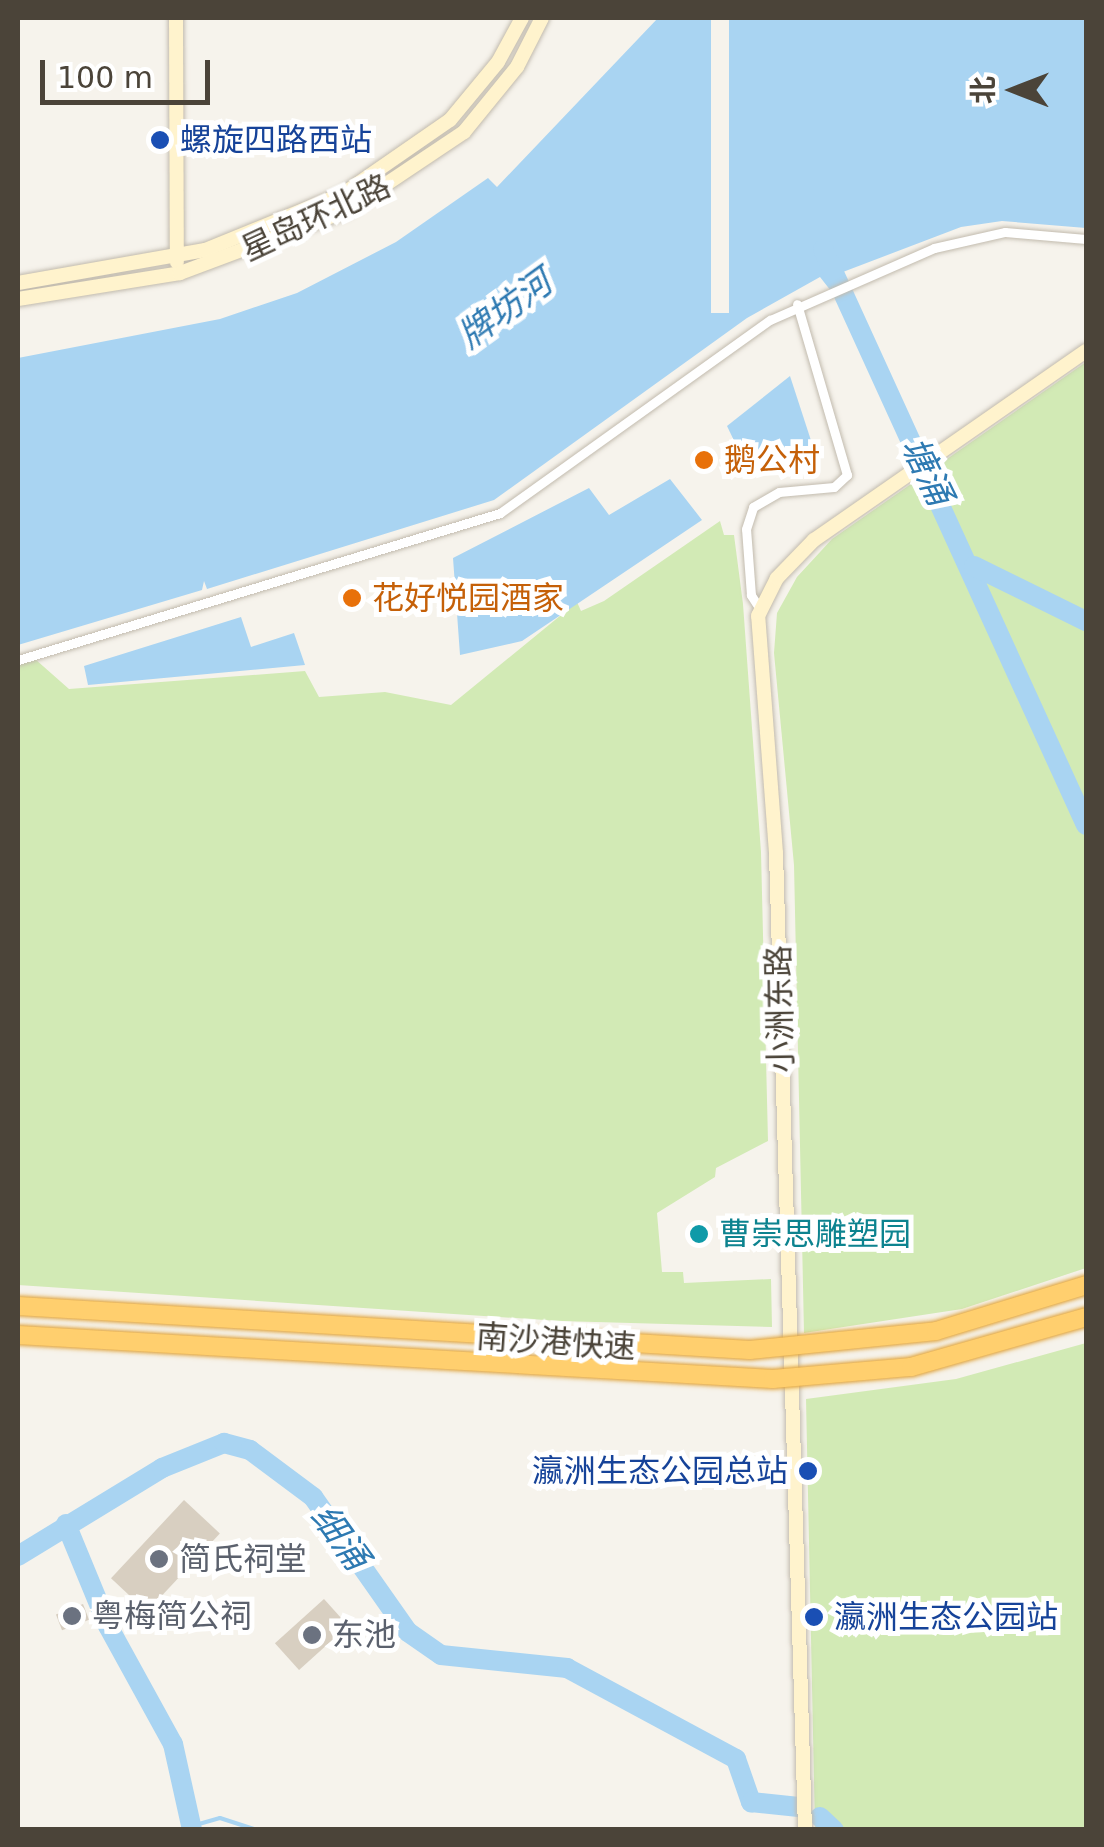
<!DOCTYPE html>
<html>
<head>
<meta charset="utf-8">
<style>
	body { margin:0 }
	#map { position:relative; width:1104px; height:1847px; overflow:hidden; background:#f6f3ec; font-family:"DejaVu Sans","Noto Sans SC",sans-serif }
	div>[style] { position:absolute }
	.green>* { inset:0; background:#d2eab5 }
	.water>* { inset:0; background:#a9d4f2 }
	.pier>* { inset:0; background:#f6f3ec; transform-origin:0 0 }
	.stream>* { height:4px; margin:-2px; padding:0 2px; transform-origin:2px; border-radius:2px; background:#a9d4f2 }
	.river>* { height:20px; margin:-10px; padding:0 10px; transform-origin:10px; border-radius:10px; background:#a9d4f2 }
	.building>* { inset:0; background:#d8cfc1; transform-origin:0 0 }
	.roads { filter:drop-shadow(0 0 2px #c2bbae) drop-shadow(0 0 2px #c2bbae) }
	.street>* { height:9px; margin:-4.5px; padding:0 4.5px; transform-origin:4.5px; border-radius:4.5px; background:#fff }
	.secondary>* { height:14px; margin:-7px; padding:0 7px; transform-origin:7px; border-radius:7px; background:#fff3cd }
	.bridges { filter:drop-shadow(0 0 2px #e0a43c) drop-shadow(0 0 2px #e0a43c) }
	.highway-bridge>* { height:18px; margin:-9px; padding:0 9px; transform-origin:9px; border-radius:9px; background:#ffcf6e }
	.dots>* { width:28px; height:28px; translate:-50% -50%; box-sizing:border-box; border:5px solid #fff; border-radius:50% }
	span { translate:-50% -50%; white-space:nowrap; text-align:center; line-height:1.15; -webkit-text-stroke:10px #fff; paint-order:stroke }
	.transit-label { font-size:32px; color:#164399 }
	.left { translate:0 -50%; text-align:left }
	.right { translate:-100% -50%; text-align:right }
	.street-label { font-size:32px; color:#4b4439 }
	.food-label { font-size:32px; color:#c56008 }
	.culture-label { font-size:32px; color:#0d838f }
	.worship-label { font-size:32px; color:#5b616d }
	.water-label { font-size:35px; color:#2e7ab2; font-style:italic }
	.frame { position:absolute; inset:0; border:20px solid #4b4439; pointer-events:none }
	.north { position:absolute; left:964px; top:40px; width:100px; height:100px; -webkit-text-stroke:8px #fff; paint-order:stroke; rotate:270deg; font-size:28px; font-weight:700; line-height:40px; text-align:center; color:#4b4439 }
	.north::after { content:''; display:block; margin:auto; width:35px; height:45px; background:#4b4439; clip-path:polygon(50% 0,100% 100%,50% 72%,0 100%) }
	.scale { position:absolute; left:40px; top:60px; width:170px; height:45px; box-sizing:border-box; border:5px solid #4b4439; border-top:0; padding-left:12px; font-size:30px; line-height:35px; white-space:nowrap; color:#4b4439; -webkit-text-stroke:8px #fff; paint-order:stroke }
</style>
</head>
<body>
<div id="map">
	<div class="green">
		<i style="clip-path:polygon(1086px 362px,1086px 1268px,962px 1309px,804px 1333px,794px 865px,774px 653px,777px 613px,797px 577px,832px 539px)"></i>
		<i style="clip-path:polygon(720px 521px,724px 535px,734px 535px,743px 604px,761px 852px,768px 1141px,716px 1168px,715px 1177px,657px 1213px,662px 1272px,683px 1272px,684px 1283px,771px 1279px,772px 1327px,560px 1321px,18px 1285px,18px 664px,35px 659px,69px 689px,305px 671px,319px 697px,385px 692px,451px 705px,577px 602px,581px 611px,604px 601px)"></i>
		<i style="clip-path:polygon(1086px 1343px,1086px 1829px,815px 1829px,806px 1399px,956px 1379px)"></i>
	</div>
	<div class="water">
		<i style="clip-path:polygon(658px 18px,1086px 18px,1086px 228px,1002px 221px,961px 227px,835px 275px,838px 300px,820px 277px,747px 318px,494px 500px,207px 589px,204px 581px,202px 590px,18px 645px,18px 358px,220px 319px,297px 293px,396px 242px,488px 178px,497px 187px)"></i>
		<i style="clip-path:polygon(790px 376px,818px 462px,750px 474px,727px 426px)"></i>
		<i style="clip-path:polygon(670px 479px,702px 520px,522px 641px,460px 655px,453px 558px,589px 488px,609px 515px)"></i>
		<i style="clip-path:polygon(241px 617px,251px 647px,294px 633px,305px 665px,88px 685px,84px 666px)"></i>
	</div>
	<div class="pier">
		<i style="left:711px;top:18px;width:18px;height:295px"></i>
	</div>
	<div class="stream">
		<i style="left:192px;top:1826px;width:29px;rotate:-16deg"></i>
		<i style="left:220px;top:1818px;width:38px;rotate:18deg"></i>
	</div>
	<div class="river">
		<i style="left:823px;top:249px;width:633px;rotate:65.46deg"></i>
		<i style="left:974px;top:566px;width:125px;rotate:26.2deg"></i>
		<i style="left:66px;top:1524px;width:110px;rotate:67.6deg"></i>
		<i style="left:108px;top:1626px;width:135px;rotate:61.2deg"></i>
		<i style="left:173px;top:1744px;width:88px;rotate:77.5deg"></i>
		<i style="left:18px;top:1556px;width:169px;rotate:-31.4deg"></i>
		<i style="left:162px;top:1468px;width:67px;rotate:-22deg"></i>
		<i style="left:224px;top:1443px;width:27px;rotate:15deg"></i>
		<i style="left:250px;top:1450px;width:79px;rotate:36.7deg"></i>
		<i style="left:313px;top:1497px;width:165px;rotate:54.9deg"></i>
		<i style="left:408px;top:1632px;width:40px;rotate:34.9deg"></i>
		<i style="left:441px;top:1655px;width:127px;rotate:5.9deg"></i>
		<i style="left:567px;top:1668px;width:192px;rotate:28.3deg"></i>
		<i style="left:736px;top:1759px;width:46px;rotate:70.8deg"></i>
		<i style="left:751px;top:1802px;width:48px;rotate:5.9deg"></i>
		<i style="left:820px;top:1817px;width:19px;rotate:43deg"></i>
	</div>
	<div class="building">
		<i style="left:184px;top:1500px;width:49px;height:107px;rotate:43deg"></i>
		<i style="left:324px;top:1599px;width:36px;height:66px;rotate:48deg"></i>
		<i style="left:83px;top:1604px;width:17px;height:29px;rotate:69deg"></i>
	</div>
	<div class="roads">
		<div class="street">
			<i style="left:760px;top:609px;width:17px;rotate:-123deg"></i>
			<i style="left:751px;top:595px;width:66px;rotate:-94.3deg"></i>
			<i style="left:746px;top:529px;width:23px;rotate:-72deg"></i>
			<i style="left:753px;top:507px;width:30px;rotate:-30deg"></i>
			<i style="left:779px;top:492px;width:55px;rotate:-5.2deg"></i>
			<i style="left:834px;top:487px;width:18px;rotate:-43deg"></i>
			<i style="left:847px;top:475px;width:178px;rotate:-106.3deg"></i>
			<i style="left:18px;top:660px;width:504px;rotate:-16.96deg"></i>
			<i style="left:500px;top:513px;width:332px;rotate:-35.6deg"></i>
			<i style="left:770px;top:320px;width:179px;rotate:-23.7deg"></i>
			<i style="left:934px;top:248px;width:73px;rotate:-12.7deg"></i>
			<i style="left:1005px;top:232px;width:81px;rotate:4.9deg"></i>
		</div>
		<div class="secondary">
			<i style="left:176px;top:18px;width:244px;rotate:89.8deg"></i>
			<i style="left:18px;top:283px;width:190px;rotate:-10deg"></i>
			<i style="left:205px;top:250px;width:149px;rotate:-22.1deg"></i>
			<i style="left:343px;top:194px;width:130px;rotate:-34.7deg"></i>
			<i style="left:450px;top:120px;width:75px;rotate:-50.4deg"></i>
			<i style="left:498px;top:62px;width:50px;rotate:-61.4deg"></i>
			<i style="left:18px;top:299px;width:164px;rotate:-9.1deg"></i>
			<i style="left:180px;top:273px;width:177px;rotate:-20.5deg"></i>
			<i style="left:346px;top:211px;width:142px;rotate:-33.8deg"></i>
			<i style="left:464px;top:132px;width:84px;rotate:-50.8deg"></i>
			<i style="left:517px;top:67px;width:55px;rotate:-63deg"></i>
			<i style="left:805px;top:1830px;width:977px;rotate:-91.7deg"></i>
			<i style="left:776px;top:853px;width:238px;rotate:-94.3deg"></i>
			<i style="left:758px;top:616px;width:42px;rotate:-63.4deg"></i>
			<i style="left:777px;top:578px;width:53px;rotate:-45.8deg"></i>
			<i style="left:814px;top:540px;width:331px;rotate:-34.8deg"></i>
		</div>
	</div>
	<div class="bridges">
		<div class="highway-bridge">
			<i style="left:18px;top:1306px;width:733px;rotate:3.44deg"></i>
			<i style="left:750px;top:1350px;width:187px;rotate:-5.8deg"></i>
			<i style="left:936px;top:1331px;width:157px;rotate:-17deg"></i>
			<i style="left:18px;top:1335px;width:756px;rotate:3.34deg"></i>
			<i style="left:773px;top:1379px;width:139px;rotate:-5deg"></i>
			<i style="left:911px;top:1367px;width:182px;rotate:-15.9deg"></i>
		</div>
	</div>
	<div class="dots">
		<i style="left:160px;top:140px;background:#1a4fb4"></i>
		<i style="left:704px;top:460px;background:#e8710a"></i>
		<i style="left:352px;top:598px;background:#e8710a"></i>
		<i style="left:699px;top:1234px;background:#0f9aa8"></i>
		<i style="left:808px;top:1471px;background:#1a4fb4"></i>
		<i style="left:159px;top:1559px;background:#6b7280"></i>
		<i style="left:72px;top:1616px;background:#6b7280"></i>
		<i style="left:814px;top:1617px;background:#1a4fb4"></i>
		<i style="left:312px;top:1635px;background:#6b7280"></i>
	</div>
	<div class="transit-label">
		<span class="left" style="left:180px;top:140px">螺旋四路西站</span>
		<span class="right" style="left:788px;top:1471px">瀛洲生态公园总站</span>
		<span class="left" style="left:834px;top:1617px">瀛洲生态公园站</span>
	</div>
	<div class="street-label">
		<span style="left:316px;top:218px;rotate:-25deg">星岛环北路</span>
		<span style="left:780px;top:1009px;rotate:-91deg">小洲东路</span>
		<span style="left:556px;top:1342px;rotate:4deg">南沙港快速</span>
	</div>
	<div class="food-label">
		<span class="left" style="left:724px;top:460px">鹅公村</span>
		<span class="left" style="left:372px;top:598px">花好悦园酒家</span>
	</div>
	<div class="culture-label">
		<span class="left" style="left:719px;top:1234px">曹崇思雕塑园</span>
	</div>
	<div class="worship-label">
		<span class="left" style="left:179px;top:1559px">简氏祠堂</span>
		<span class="left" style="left:92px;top:1616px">粤梅简公祠</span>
		<span class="left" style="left:332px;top:1635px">东池</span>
	</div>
	<div class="water-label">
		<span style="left:505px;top:309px;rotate:-36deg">牌坊河</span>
		<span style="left:927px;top:471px;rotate:64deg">塘涌</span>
		<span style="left:340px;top:1537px;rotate:54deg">细涌</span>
	</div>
	<div class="frame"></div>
	<div class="north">北</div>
	<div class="scale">100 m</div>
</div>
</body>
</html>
